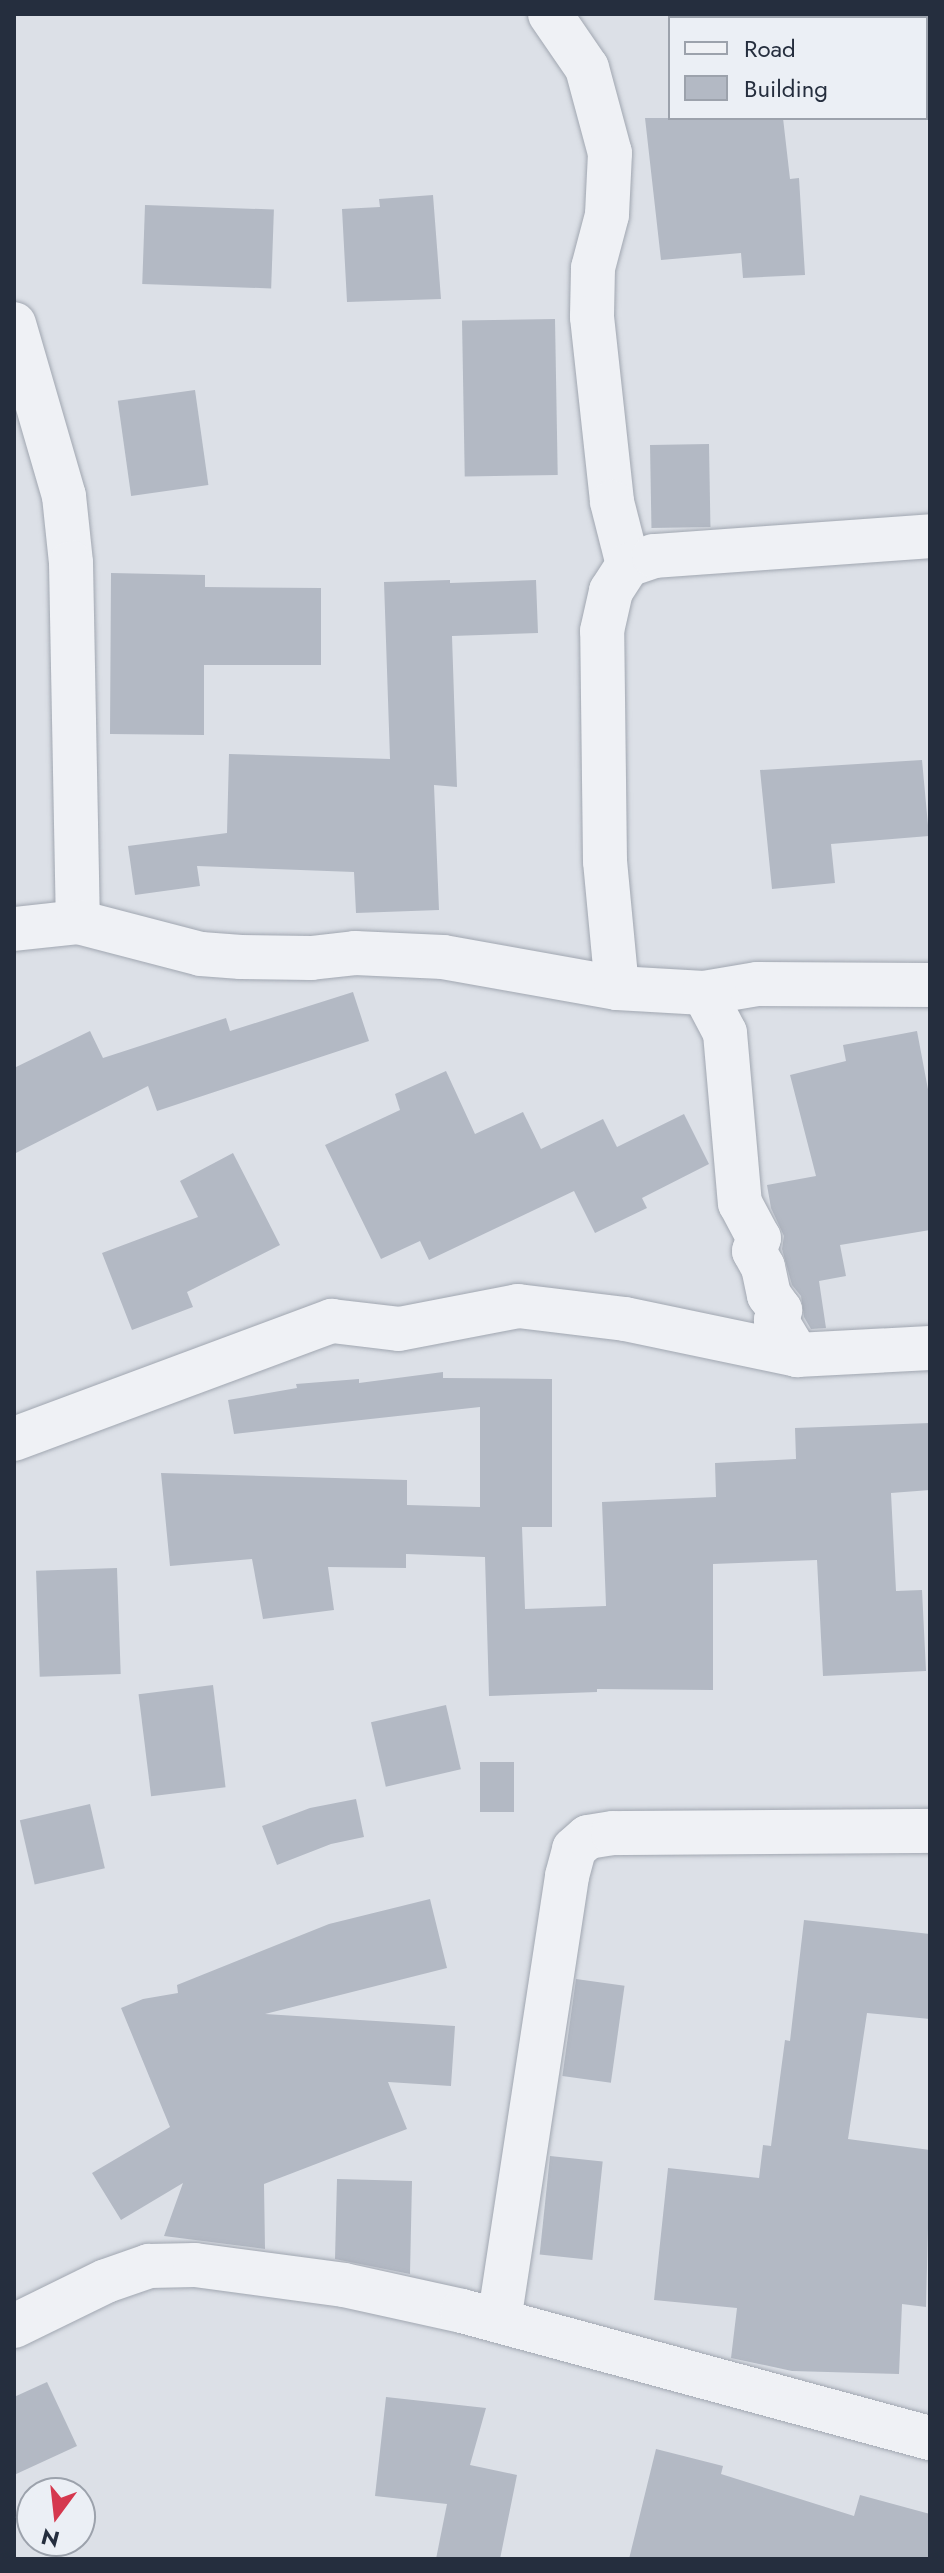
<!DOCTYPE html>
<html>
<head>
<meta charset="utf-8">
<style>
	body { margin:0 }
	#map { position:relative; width:944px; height:2573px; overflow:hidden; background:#dce0e7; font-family:Jost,sans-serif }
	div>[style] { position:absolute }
	.building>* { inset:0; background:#b3b9c4; transform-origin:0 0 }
	.roads { filter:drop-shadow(0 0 2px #a1a7b1) drop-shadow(0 0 2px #a1a7b1) }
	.street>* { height:44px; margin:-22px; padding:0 22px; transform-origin:22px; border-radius:22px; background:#eff1f5 }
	span { translate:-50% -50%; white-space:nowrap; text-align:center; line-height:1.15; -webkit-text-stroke:8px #ebeff5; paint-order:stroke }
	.frame { position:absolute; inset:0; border:16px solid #252e3e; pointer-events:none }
	.legend { position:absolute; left:668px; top:16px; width:260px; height:104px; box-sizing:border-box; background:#ebeff5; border:2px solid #9ca2ac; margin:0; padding:10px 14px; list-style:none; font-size:24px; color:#252e3e }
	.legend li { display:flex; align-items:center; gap:16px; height:40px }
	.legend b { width:40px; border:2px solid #9ca2ac }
	.north { position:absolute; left:16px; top:2477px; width:80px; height:80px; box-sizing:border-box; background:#ebeff5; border:2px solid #9ca2ac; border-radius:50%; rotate:195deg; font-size:22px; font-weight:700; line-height:32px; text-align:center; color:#252e3e }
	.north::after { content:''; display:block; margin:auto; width:28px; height:36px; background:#d5384e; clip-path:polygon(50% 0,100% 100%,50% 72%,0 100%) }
</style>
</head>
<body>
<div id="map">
	<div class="building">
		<i style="clip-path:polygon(645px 118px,783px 118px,790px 179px,799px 178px,805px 275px,743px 278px,741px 253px,661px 260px)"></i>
		<i style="clip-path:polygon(433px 195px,441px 299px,347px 302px,342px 209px,380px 207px,379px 199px)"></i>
		<i style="left:145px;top:205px;width:129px;height:79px;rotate:2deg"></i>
		<i style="left:555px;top:319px;width:156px;height:93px;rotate:89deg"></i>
		<i style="left:195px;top:390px;width:96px;height:78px;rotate:82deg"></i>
		<i style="left:709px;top:444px;width:83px;height:59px;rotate:89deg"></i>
		<i style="clip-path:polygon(111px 573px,205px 575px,205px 587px,321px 588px,321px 665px,204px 665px,204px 735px,110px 734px)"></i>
		<i style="clip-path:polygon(450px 580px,450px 583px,536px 580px,538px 633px,452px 636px,457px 787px,434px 785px,439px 910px,356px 913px,354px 872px,197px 866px,200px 886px,135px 895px,128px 846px,227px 833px,229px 754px,390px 759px,384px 582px)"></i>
		<i style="clip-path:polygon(922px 760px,929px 836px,831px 844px,835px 883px,772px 889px,760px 770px)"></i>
		<i style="clip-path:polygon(353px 992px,369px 1041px,157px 1111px,148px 1086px,14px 1154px,14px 1068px,90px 1031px,103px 1058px,226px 1018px,230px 1031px)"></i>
		<i style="clip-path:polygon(917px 1031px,930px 1100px,930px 1230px,840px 1245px,846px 1276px,819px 1281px,826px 1328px,811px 1329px,804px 1317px,801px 1296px,792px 1285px,782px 1249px,784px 1236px,771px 1208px,767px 1185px,816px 1176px,790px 1075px,846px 1061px,843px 1045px)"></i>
		<i style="clip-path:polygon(446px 1071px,475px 1134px,523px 1112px,541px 1149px,603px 1119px,617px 1147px,684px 1114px,709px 1164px,642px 1198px,647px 1208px,595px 1233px,574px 1191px,429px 1260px,420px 1241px,381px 1259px,325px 1145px,400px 1110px,395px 1094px)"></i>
		<i style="clip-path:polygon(233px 1153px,280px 1245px,187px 1292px,193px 1307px,132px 1330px,102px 1253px,198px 1217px,180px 1181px)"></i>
		<i style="clip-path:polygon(443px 1372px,443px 1378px,552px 1379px,552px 1527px,522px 1527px,525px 1609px,606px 1606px,602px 1502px,716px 1497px,715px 1463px,796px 1459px,795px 1428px,930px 1423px,930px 1490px,891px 1493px,896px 1591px,922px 1590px,926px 1671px,823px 1676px,817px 1560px,713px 1564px,713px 1690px,597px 1689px,597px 1692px,489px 1696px,485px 1557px,406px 1554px,406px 1568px,328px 1567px,334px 1610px,263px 1619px,252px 1559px,170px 1566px,161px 1473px,407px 1480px,407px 1505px,480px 1507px,480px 1407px,234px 1434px,228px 1400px,297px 1388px,296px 1384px,359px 1379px,359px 1383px)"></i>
		<i style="left:117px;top:1568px;width:106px;height:81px;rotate:88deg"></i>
		<i style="left:213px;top:1685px;width:103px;height:75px;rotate:83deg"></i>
		<i style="left:446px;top:1705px;width:66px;height:77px;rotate:77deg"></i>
		<i style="left:480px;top:1762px;width:34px;height:50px"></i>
		<i style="clip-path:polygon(356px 1799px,364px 1837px,331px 1844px,277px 1865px,262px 1826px,310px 1808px)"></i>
		<i style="left:90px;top:1804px;width:66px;height:72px;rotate:77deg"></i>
		<i style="clip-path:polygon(430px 1899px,447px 1968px,265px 2014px,455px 2026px,451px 2086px,388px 2082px,407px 2129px,264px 2184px,265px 2249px,164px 2236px,183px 2183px,121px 2220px,92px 2173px,170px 2127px,121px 2008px,143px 1999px,178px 1993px,177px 1985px,329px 1924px)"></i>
		<i style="clip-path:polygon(804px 1920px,930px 1934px,930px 2019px,867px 2013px,848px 2139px,930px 2150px,926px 2307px,902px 2304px,899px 2374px,792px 2371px,731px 2358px,737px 2308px,654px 2300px,668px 2168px,759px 2178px,763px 2145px,771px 2146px,785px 2040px,790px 2041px)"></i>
		<i style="left:576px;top:1979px;width:49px;height:98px;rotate:8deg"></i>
		<i style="left:550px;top:2156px;width:53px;height:99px;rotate:6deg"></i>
		<i style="clip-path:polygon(337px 2179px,412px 2181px,410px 2274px,335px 2259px)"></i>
		<i style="clip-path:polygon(47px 2382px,77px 2446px,14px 2475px,14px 2397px)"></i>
		<i style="clip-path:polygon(386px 2397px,486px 2408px,470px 2465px,517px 2475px,500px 2559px,436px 2559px,447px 2504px,375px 2496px)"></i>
		<i style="clip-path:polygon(656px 2449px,723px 2466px,721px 2474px,854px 2516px,860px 2495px,930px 2514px,930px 2559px,629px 2559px)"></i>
	</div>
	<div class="roads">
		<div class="street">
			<i style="left:550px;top:14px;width:65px;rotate:55.6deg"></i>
			<i style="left:587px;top:68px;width:88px;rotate:74.9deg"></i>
			<i style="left:610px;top:153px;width:62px;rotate:92.8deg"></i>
			<i style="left:607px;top:215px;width:55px;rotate:104.8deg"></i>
			<i style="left:593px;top:268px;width:49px;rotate:91.2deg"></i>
			<i style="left:592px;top:317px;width:186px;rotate:83.8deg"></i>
			<i style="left:612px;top:502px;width:65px;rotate:75.7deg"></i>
			<i style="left:14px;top:324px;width:179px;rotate:73.8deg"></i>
			<i style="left:64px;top:496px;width:67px;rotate:84deg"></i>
			<i style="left:71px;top:563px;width:359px;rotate:88.9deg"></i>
			<i style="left:14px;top:929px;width:64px;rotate:-6.2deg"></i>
			<i style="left:78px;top:922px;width:127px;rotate:14.6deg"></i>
			<i style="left:201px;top:954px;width:40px;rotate:4.3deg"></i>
			<i style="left:241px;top:957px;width:70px;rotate:0.8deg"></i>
			<i style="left:311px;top:958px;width:44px;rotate:-6.5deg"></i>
			<i style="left:355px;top:953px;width:88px;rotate:2.6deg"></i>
			<i style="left:443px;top:957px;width:177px;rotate:10.1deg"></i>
			<i style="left:617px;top:988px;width:87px;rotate:3.3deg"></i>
			<i style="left:704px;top:993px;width:54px;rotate:-9.6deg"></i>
			<i style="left:757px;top:984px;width:173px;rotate:0.3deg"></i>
			<i style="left:617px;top:988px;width:128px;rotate:-95.4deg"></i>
			<i style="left:605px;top:861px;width:230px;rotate:-90.7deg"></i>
			<i style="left:602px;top:631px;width:41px;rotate:-77.3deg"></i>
			<i style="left:611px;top:591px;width:31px;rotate:-57deg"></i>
			<i style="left:628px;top:565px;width:28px;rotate:-19deg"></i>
			<i style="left:654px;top:556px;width:277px;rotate:-4.1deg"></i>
			<i style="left:704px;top:993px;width:45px;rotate:62.3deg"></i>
			<i style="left:725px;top:1033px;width:171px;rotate:85deg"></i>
			<i style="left:740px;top:1203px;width:40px;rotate:62deg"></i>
			<i style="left:759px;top:1238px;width:14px;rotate:111deg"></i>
			<i style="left:754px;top:1251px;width:18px;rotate:61deg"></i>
			<i style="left:763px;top:1267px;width:29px;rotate:78deg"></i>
			<i style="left:769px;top:1295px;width:19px;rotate:54deg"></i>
			<i style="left:780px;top:1310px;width:11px;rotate:112deg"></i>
			<i style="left:776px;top:1320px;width:41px;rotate:59deg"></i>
			<i style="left:14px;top:1439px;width:339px;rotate:-20.4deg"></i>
			<i style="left:332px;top:1321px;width:67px;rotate:6.8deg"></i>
			<i style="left:399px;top:1329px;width:121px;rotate:-10.9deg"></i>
			<i style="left:518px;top:1306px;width:108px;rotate:6.9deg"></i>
			<i style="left:625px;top:1319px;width:176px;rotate:11.8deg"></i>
			<i style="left:797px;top:1355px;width:133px;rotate:-3deg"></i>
			<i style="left:499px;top:2321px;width:450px;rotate:-81.3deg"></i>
			<i style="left:567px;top:1876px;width:28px;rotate:-75deg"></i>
			<i style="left:574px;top:1849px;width:18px;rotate:-41deg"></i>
			<i style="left:588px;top:1837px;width:25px;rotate:-9deg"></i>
			<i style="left:613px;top:1833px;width:317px;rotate:-0.4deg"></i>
			<i style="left:14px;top:2326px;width:102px;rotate:-26.1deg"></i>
			<i style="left:106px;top:2281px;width:46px;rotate:-19.2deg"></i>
			<i style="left:149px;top:2266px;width:46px;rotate:-1.2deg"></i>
			<i style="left:195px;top:2265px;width:150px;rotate:7.6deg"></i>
			<i style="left:344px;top:2285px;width:121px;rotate:12.4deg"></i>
			<i style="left:462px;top:2311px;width:485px;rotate:15.2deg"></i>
		</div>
	</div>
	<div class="frame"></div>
	<ul class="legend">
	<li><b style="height:10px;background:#eff1f5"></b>Road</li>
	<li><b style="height:22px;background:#b3b9c4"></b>Building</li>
	</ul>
	<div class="north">N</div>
</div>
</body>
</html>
